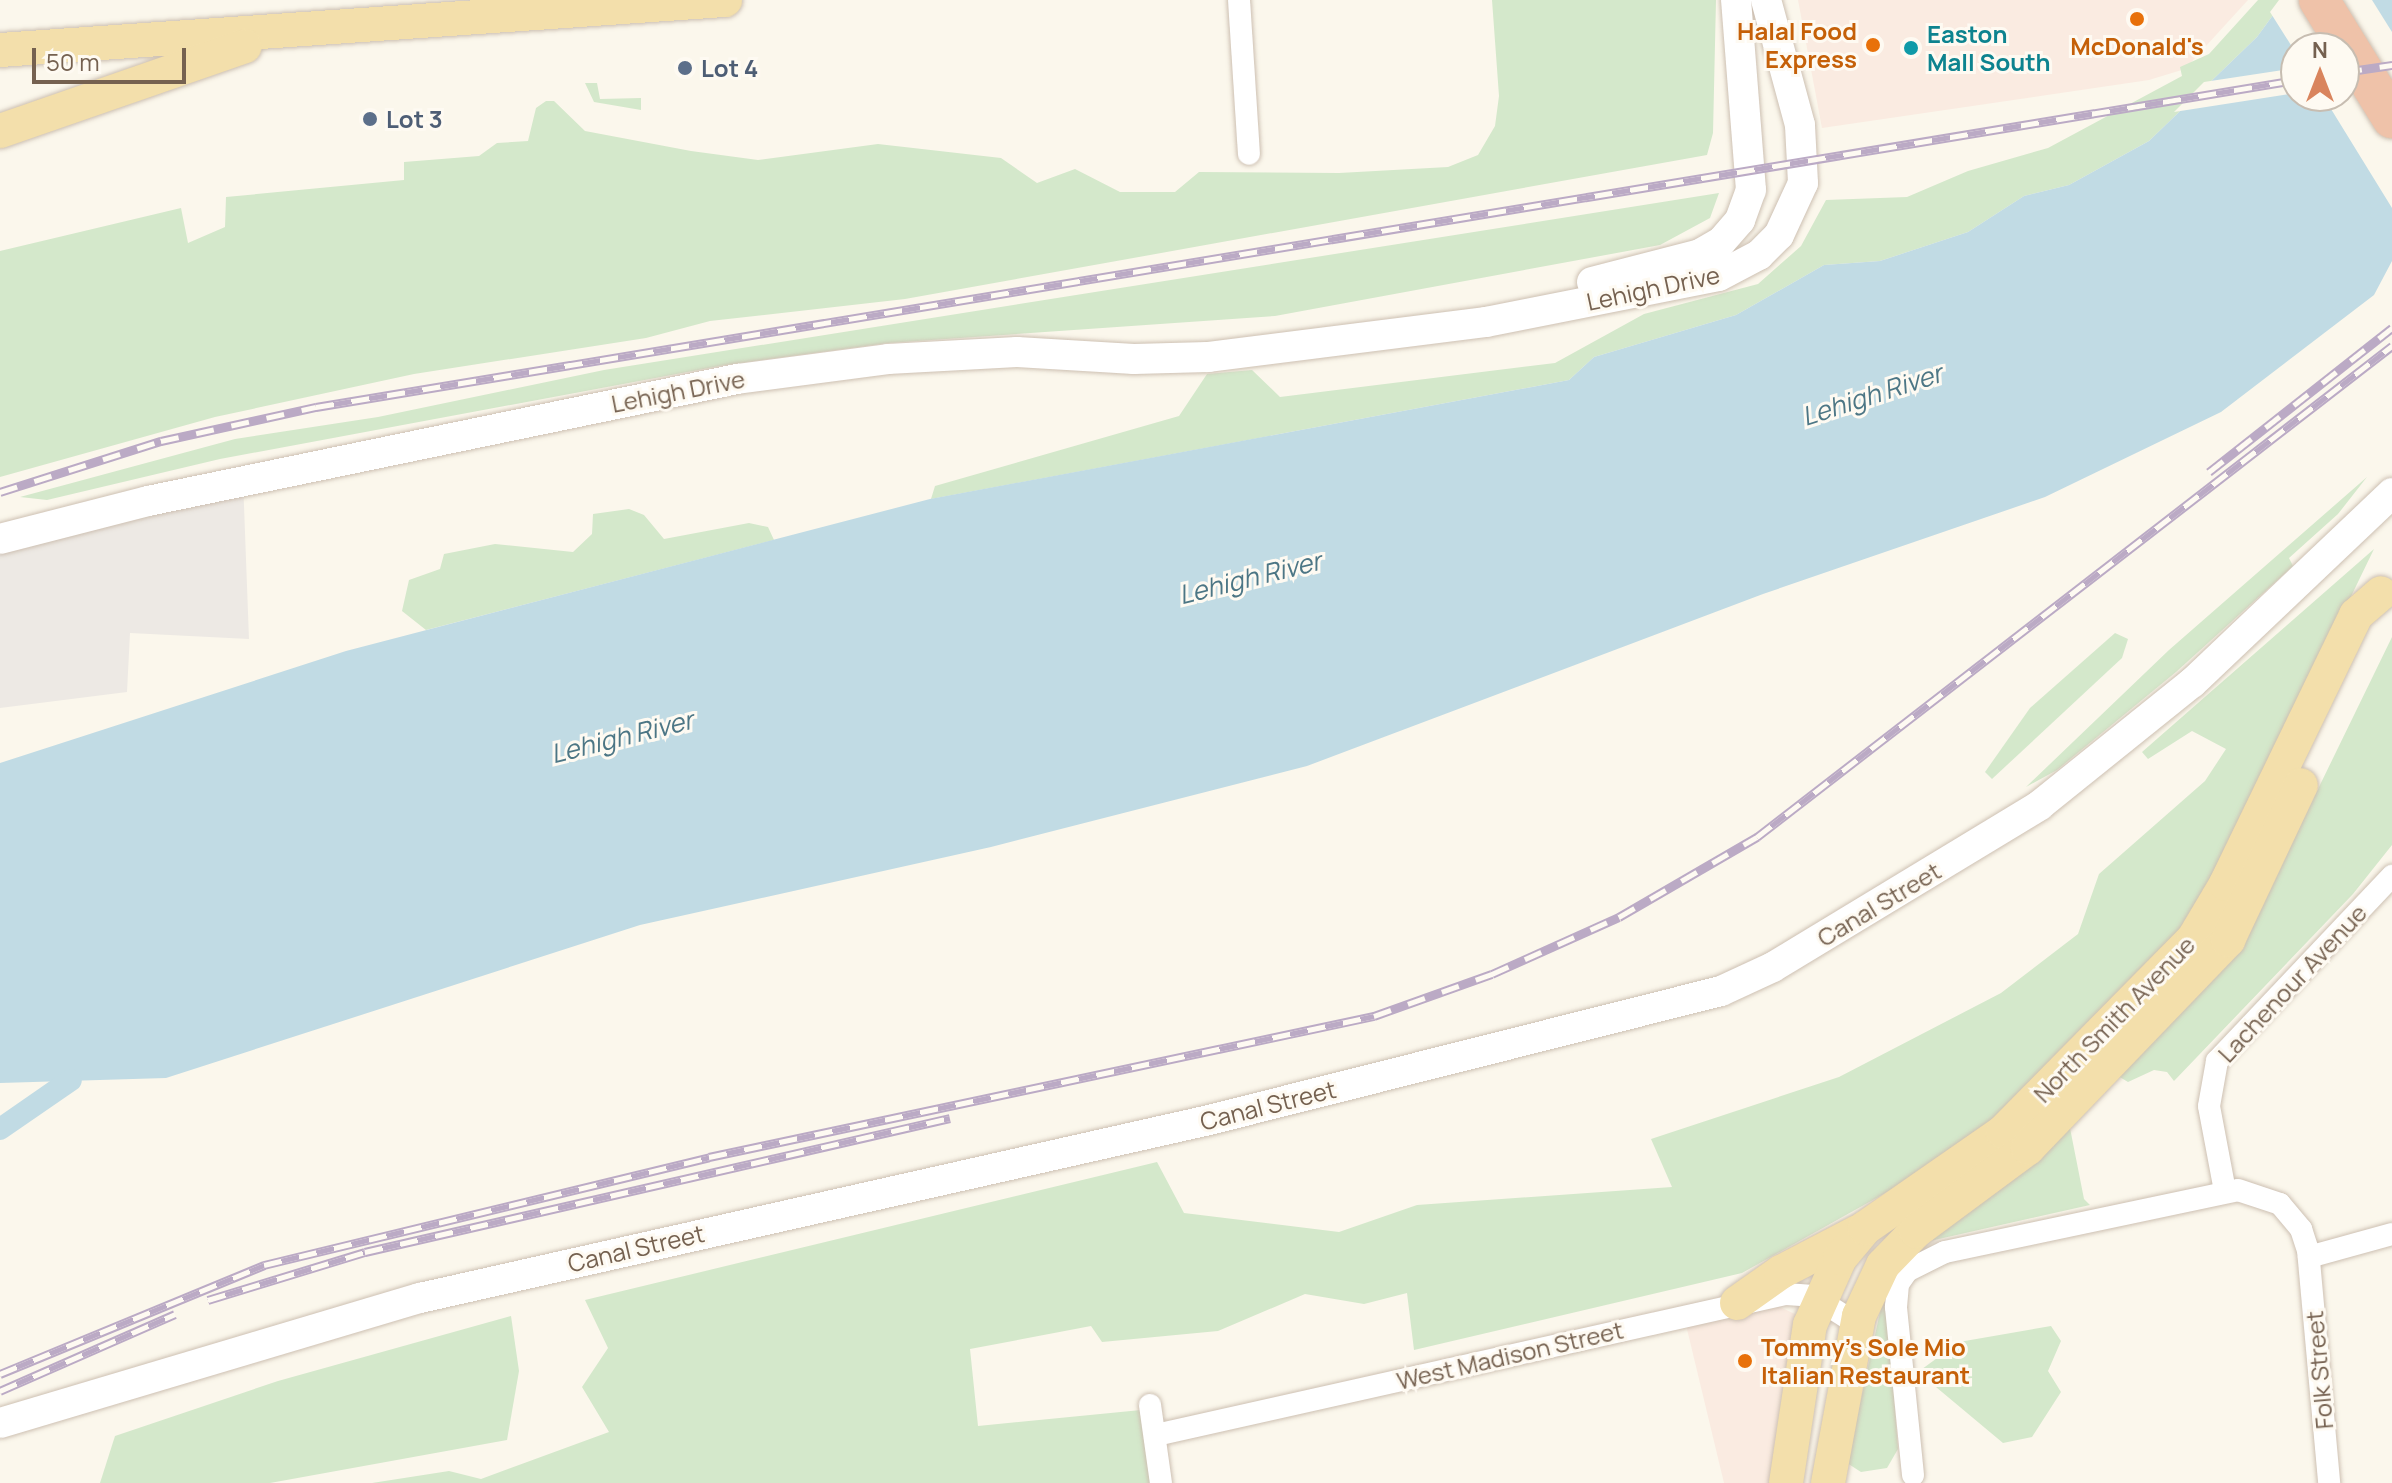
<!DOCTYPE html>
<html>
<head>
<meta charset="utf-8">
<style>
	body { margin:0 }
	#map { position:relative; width:2392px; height:1483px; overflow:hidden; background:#fbf7ec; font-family:Manrope,sans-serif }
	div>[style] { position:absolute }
	.commercial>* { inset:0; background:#faebe1 }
	.industrial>* { inset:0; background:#ede9e4 }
	.green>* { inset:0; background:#d4e8cb }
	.water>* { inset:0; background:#c1dbe4 }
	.pier>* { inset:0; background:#fbf7ec }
	.canal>* { height:22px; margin:-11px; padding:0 11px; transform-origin:11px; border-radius:11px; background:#c1dbe4 }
	.roads { filter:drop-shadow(0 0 2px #cdc0b2) drop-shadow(0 0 2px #cdc0b2) }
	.street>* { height:22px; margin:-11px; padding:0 11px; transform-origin:11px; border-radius:11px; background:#fff }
	.secondary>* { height:30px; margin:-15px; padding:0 15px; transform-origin:15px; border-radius:15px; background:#fff }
	.primary>* { height:34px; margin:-17px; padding:0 17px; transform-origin:17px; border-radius:17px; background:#f3dfab }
	.highway>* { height:40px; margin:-20px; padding:0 20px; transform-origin:20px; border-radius:20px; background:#efc2a9 }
	.rail>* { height:9px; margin-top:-4.5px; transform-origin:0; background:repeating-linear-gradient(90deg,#fefaf2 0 18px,#bbaac5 0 36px); box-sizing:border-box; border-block:2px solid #bbaac5 }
	.dots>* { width:22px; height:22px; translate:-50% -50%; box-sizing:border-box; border:4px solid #fefaf2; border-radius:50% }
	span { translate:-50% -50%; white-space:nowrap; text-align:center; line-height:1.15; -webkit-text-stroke:6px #fefaf2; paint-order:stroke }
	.food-label { font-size:24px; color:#c56008; font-weight:700 }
	.right { translate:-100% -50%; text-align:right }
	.left { translate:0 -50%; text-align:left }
	.culture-label { font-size:24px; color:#0d838f; font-weight:700 }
	.service-label { font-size:24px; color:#4e5e75; font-weight:700 }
	.street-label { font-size:24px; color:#756150 }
	.water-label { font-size:26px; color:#4c7685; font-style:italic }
	.north { position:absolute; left:2280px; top:32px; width:80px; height:80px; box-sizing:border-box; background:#fefaf2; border:2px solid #c7bdb1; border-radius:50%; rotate:0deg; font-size:22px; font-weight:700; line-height:32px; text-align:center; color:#756150 }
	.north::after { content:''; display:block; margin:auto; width:28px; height:36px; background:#d9845d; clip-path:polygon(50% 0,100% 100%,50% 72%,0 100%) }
	.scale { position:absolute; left:32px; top:48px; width:154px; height:36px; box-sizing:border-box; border:4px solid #756150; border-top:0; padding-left:10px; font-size:24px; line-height:28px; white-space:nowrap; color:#756150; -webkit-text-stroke:6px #fefaf2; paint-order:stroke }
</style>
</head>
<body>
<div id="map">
	<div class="commercial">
		<i style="clip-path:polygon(1798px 0,2248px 0,2185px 69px,2149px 80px,1822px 128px)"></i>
		<i style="clip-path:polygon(1778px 1306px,1801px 1317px,1772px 1483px,1724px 1483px,1686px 1325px)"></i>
	</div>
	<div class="industrial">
		<i style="clip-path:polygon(243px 479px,249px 639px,130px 633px,127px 692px,0 708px,0 544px)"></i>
	</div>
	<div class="green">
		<i style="clip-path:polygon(1492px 0,1716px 0,1713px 133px,1707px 155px,905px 299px,710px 321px,646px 338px,414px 374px,215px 417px,0 477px,0 251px,181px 208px,188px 243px,225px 227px,226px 197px,404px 180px,404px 162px,479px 156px,497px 143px,528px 141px,536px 108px,546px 101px,554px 101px,585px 131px,691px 151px,758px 160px,878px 144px,1001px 158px,1037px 183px,1075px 169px,1120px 192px,1175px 192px,1199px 172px,1339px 173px,1448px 167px,1478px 155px,1495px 126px,1499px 96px)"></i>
		<i style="clip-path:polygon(2258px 0,2284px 0,2257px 37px,2149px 141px,2069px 185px,2024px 196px,1968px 232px,1880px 261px,1824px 265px,1736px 315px,1594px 357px,1569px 380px,931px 499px,935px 486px,1179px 416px,1207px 374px,1252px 370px,1280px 397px,1555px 363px,1644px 314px,1758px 284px,1801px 246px,1826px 200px,1907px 197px,1968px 171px,2048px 148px,2182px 76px,2180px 67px,2209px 54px)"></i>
		<i style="clip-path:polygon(585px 83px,597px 83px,600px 99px,641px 98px,641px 110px,594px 102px)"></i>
		<i style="clip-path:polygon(1719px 193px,1710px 218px,1660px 245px,1275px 316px,888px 343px,725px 365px,220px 459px,47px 500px,20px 497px,235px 439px,378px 417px,604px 370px)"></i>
		<i style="clip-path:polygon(2367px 477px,2338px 514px,2289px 558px,2293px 566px,2176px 672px,2057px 770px,2026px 787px,2169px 650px)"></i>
		<i style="clip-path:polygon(629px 509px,644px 515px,664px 539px,749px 523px,768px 527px,774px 540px,426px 630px,402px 611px,409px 580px,440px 569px,444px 554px,495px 544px,573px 552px,592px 534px,593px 514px)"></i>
		<i style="clip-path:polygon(2374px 549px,2200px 908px,2028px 1092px,1948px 1158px,1742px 1273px,1414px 1350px,1407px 1293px,1364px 1304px,1305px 1294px,1218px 1331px,1102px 1342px,1091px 1326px,970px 1349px,978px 1426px,1141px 1410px,1152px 1483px,372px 1483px,449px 1471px,481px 1479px,609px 1432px,582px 1387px,608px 1348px,585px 1300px,1157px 1162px,1184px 1213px,1339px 1232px,1417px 1205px,1672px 1187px,1651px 1139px,1839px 1077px,2001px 993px,2078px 934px,2099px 874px,2205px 781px,2226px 749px,2192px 731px,2148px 759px,2142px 752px)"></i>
		<i style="clip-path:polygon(2115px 633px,2128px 639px,2122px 658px,1992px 779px,1985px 772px,2030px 708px)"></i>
		<i style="clip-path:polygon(2392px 637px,2392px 845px,2353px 894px,2174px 1081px,2167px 1072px,2154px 1070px,2128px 1082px,2118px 1076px,2217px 972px,2300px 826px)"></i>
		<i style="clip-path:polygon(2069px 1123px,2084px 1199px,2090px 1205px,1930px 1241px)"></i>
		<i style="clip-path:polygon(1882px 1303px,1887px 1305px,1898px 1449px,1887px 1468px,1861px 1472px,1847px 1463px)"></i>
		<i style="clip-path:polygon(511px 1316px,519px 1371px,507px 1440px,270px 1483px,100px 1483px,115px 1436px,278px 1381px)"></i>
		<i style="clip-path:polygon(2051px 1326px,2061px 1341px,2048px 1371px,2061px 1392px,2032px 1437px,2003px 1443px,1918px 1372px,1959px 1342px)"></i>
	</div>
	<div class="water">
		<i style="clip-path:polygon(evenodd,2284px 0,2392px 0,2392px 261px,2374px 295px,2221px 412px,2045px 497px,1763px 594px,1307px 766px,991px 847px,640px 925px,166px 1078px,0 1083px,0 763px,346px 651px,930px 499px,1569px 380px,1594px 357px,1736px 315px,1824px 265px,1880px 261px,1968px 232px,2024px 196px,2069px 185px,2149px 141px,2257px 37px,2284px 0,2296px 48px,2344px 48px,2344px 96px,2296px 96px,2296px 48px)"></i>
	</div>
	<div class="pier">
		<i style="clip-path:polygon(2279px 0,2372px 0,2392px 32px,2392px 208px,2323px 96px,2344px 96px,2344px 48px,2296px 48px,2296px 53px,2270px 12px)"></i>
		<i style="clip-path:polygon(2296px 68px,2296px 93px,2174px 112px,2204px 82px)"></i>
	</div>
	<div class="canal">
		<i style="left:0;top:1129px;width:86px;rotate:-34.6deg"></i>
	</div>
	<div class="roads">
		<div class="street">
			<i style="left:1239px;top:0;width:154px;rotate:86.3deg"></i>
			<i style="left:2225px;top:1191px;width:86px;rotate:-100.7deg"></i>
			<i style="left:2209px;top:1106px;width:46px;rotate:-79.9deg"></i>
			<i style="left:2217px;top:1061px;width:255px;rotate:-46.6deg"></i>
			<i style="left:2309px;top:1257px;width:86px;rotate:-15.5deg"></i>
			<i style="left:1150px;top:1405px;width:79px;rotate:82deg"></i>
			<i style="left:1156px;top:1435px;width:646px;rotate:-12.62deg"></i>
			<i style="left:1786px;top:1294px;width:27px;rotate:4deg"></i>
			<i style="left:1813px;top:1296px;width:52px;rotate:32.5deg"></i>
			<i style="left:1913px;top:1475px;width:169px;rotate:-95.8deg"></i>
			<i style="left:1896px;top:1307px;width:23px;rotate:-85deg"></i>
			<i style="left:1898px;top:1284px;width:16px;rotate:-55deg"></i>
			<i style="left:1907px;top:1271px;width:42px;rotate:-26.6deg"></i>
			<i style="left:1945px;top:1252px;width:299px;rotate:-11.9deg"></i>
			<i style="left:2238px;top:1190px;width:44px;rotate:18.4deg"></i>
			<i style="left:2280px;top:1204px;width:33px;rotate:50deg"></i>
			<i style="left:2301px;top:1229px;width:22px;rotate:72deg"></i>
			<i style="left:2308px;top:1250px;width:234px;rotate:84.8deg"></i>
		</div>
		<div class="secondary">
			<i style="left:1592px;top:282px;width:112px;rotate:-14.5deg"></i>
			<i style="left:1700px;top:254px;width:24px;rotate:-30deg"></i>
			<i style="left:1721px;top:242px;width:29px;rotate:-49deg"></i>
			<i style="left:1740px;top:220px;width:32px;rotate:-70deg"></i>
			<i style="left:1751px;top:190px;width:191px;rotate:-94.5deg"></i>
			<i style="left:0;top:539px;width:153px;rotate:-14.4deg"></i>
			<i style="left:148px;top:501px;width:602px;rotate:-11.7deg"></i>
			<i style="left:737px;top:379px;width:152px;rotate:-7.5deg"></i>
			<i style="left:888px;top:359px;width:129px;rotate:-3.1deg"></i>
			<i style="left:1017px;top:352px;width:117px;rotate:3.4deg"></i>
			<i style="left:1134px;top:359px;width:74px;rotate:-1.5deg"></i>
			<i style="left:1208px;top:357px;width:280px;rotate:-7.2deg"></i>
			<i style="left:1486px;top:322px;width:237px;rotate:-11.2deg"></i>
			<i style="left:1719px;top:276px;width:45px;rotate:-27.7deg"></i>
			<i style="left:1759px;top:255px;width:28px;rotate:-45deg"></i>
			<i style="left:1779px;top:235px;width:57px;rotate:-65.2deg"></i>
			<i style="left:1803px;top:183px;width:58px;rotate:-93deg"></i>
			<i style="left:1800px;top:125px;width:130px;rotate:-105.2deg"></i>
			<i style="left:0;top:1423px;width:438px;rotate:-16.6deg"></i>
			<i style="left:420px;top:1298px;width:809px;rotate:-12.71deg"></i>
			<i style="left:1209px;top:1120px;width:528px;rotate:-14.14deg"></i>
			<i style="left:1721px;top:991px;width:57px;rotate:-24.8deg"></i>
			<i style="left:1773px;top:967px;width:312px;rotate:-31.2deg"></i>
			<i style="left:2040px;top:805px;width:195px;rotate:-38.8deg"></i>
			<i style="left:2192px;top:683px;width:276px;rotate:-43.5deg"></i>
		</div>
		<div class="primary">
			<i style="left:0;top:50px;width:727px;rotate:-3.95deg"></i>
			<i style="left:0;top:131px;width:259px;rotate:-19.1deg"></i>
			<i style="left:1737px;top:1303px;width:54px;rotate:-35.2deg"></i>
			<i style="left:1781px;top:1272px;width:87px;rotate:-27.5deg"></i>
			<i style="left:1786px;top:1483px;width:160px;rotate:-81.4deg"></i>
			<i style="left:1810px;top:1325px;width:73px;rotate:-65.9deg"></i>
			<i style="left:1840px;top:1258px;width:39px;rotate:-50deg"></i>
			<i style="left:1865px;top:1228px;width:168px;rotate:-34.8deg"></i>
			<i style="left:2003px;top:1132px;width:272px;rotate:-45.4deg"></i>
			<i style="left:2194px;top:938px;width:63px;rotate:-59.3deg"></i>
			<i style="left:2226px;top:884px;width:299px;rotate:-64.2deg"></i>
			<i style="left:2356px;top:615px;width:33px;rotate:-41deg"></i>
			<i style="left:1828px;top:1483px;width:170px;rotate:-79.5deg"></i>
			<i style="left:1859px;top:1316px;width:56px;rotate:-64.8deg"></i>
			<i style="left:1883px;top:1265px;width:47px;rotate:-45.9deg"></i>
			<i style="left:1916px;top:1231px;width:139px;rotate:-36.5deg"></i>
			<i style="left:2028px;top:1148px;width:289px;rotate:-46.1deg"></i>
			<i style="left:2228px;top:940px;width:171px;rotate:-64.8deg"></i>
		</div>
		<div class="highway">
			<i style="left:2319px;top:0;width:139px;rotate:58.3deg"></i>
		</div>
	</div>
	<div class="rail">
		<i style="left:2344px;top:72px;width:49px;rotate:-8.3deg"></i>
		<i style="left:2209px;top:472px;width:233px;rotate:-38.2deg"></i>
		<i style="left:0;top:492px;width:169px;rotate:-17.6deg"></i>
		<i style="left:161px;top:441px;width:159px;rotate:-12.4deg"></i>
		<i style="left:316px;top:407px;width:2007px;rotate:-9.38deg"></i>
		<i style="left:208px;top:1300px;width:164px;rotate:-17deg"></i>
		<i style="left:365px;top:1252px;width:600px;rotate:-12.9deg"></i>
		<i style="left:0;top:1374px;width:286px;rotate:-22.4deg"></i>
		<i style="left:264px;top:1265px;width:458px;rotate:-13.6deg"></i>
		<i style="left:709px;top:1157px;width:680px;rotate:-11.97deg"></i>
		<i style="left:1374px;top:1016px;width:125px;rotate:-19.6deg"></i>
		<i style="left:1492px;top:974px;width:139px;rotate:-24.2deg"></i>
		<i style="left:1619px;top:917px;width:160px;rotate:-30.1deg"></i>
		<i style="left:1757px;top:837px;width:803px;rotate:-37.71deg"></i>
		<i style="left:0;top:1391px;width:191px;rotate:-23.7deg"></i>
	</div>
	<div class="dots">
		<i style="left:2137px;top:19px;background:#e8710a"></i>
		<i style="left:1873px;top:45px;background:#e8710a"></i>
		<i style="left:1911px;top:48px;background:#0f9aa8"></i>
		<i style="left:685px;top:68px;background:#5c6f8a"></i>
		<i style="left:370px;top:119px;background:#5c6f8a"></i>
		<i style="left:1745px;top:1361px;background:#e8710a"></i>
	</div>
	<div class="food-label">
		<span class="right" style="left:1857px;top:45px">Halal Food<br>Express</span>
		<span style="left:2137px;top:46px">McDonald's</span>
		<span class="left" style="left:1761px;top:1361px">Tommy's Sole Mio<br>Italian Restaurant</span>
	</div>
	<div class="culture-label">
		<span class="left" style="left:1927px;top:48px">Easton<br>Mall South</span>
	</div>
	<div class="service-label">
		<span class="left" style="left:701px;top:68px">Lot 4</span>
		<span class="left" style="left:386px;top:119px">Lot 3</span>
	</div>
	<div class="street-label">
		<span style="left:1653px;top:288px;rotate:-12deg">Lehigh Drive</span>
		<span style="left:678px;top:391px;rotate:-11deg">Lehigh Drive</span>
		<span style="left:1879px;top:904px;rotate:-31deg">Canal Street</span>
		<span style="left:2292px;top:983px;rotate:-47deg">Lachenour Avenue</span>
		<span style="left:2114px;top:1019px;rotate:-46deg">North Smith Avenue</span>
		<span style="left:1268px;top:1105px;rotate:-14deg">Canal Street</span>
		<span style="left:636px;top:1248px;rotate:-13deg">Canal Street</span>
		<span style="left:1510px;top:1355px;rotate:-13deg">West Madison Street</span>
		<span style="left:2319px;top:1370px;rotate:-95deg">Folk Street</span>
	</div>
	<div class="water-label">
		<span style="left:1872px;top:395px;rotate:-18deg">Lehigh River</span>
		<span style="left:1250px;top:578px;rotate:-14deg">Lehigh River</span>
		<span style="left:622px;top:737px;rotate:-14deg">Lehigh River</span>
	</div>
	<div class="north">N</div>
	<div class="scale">50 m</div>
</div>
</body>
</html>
